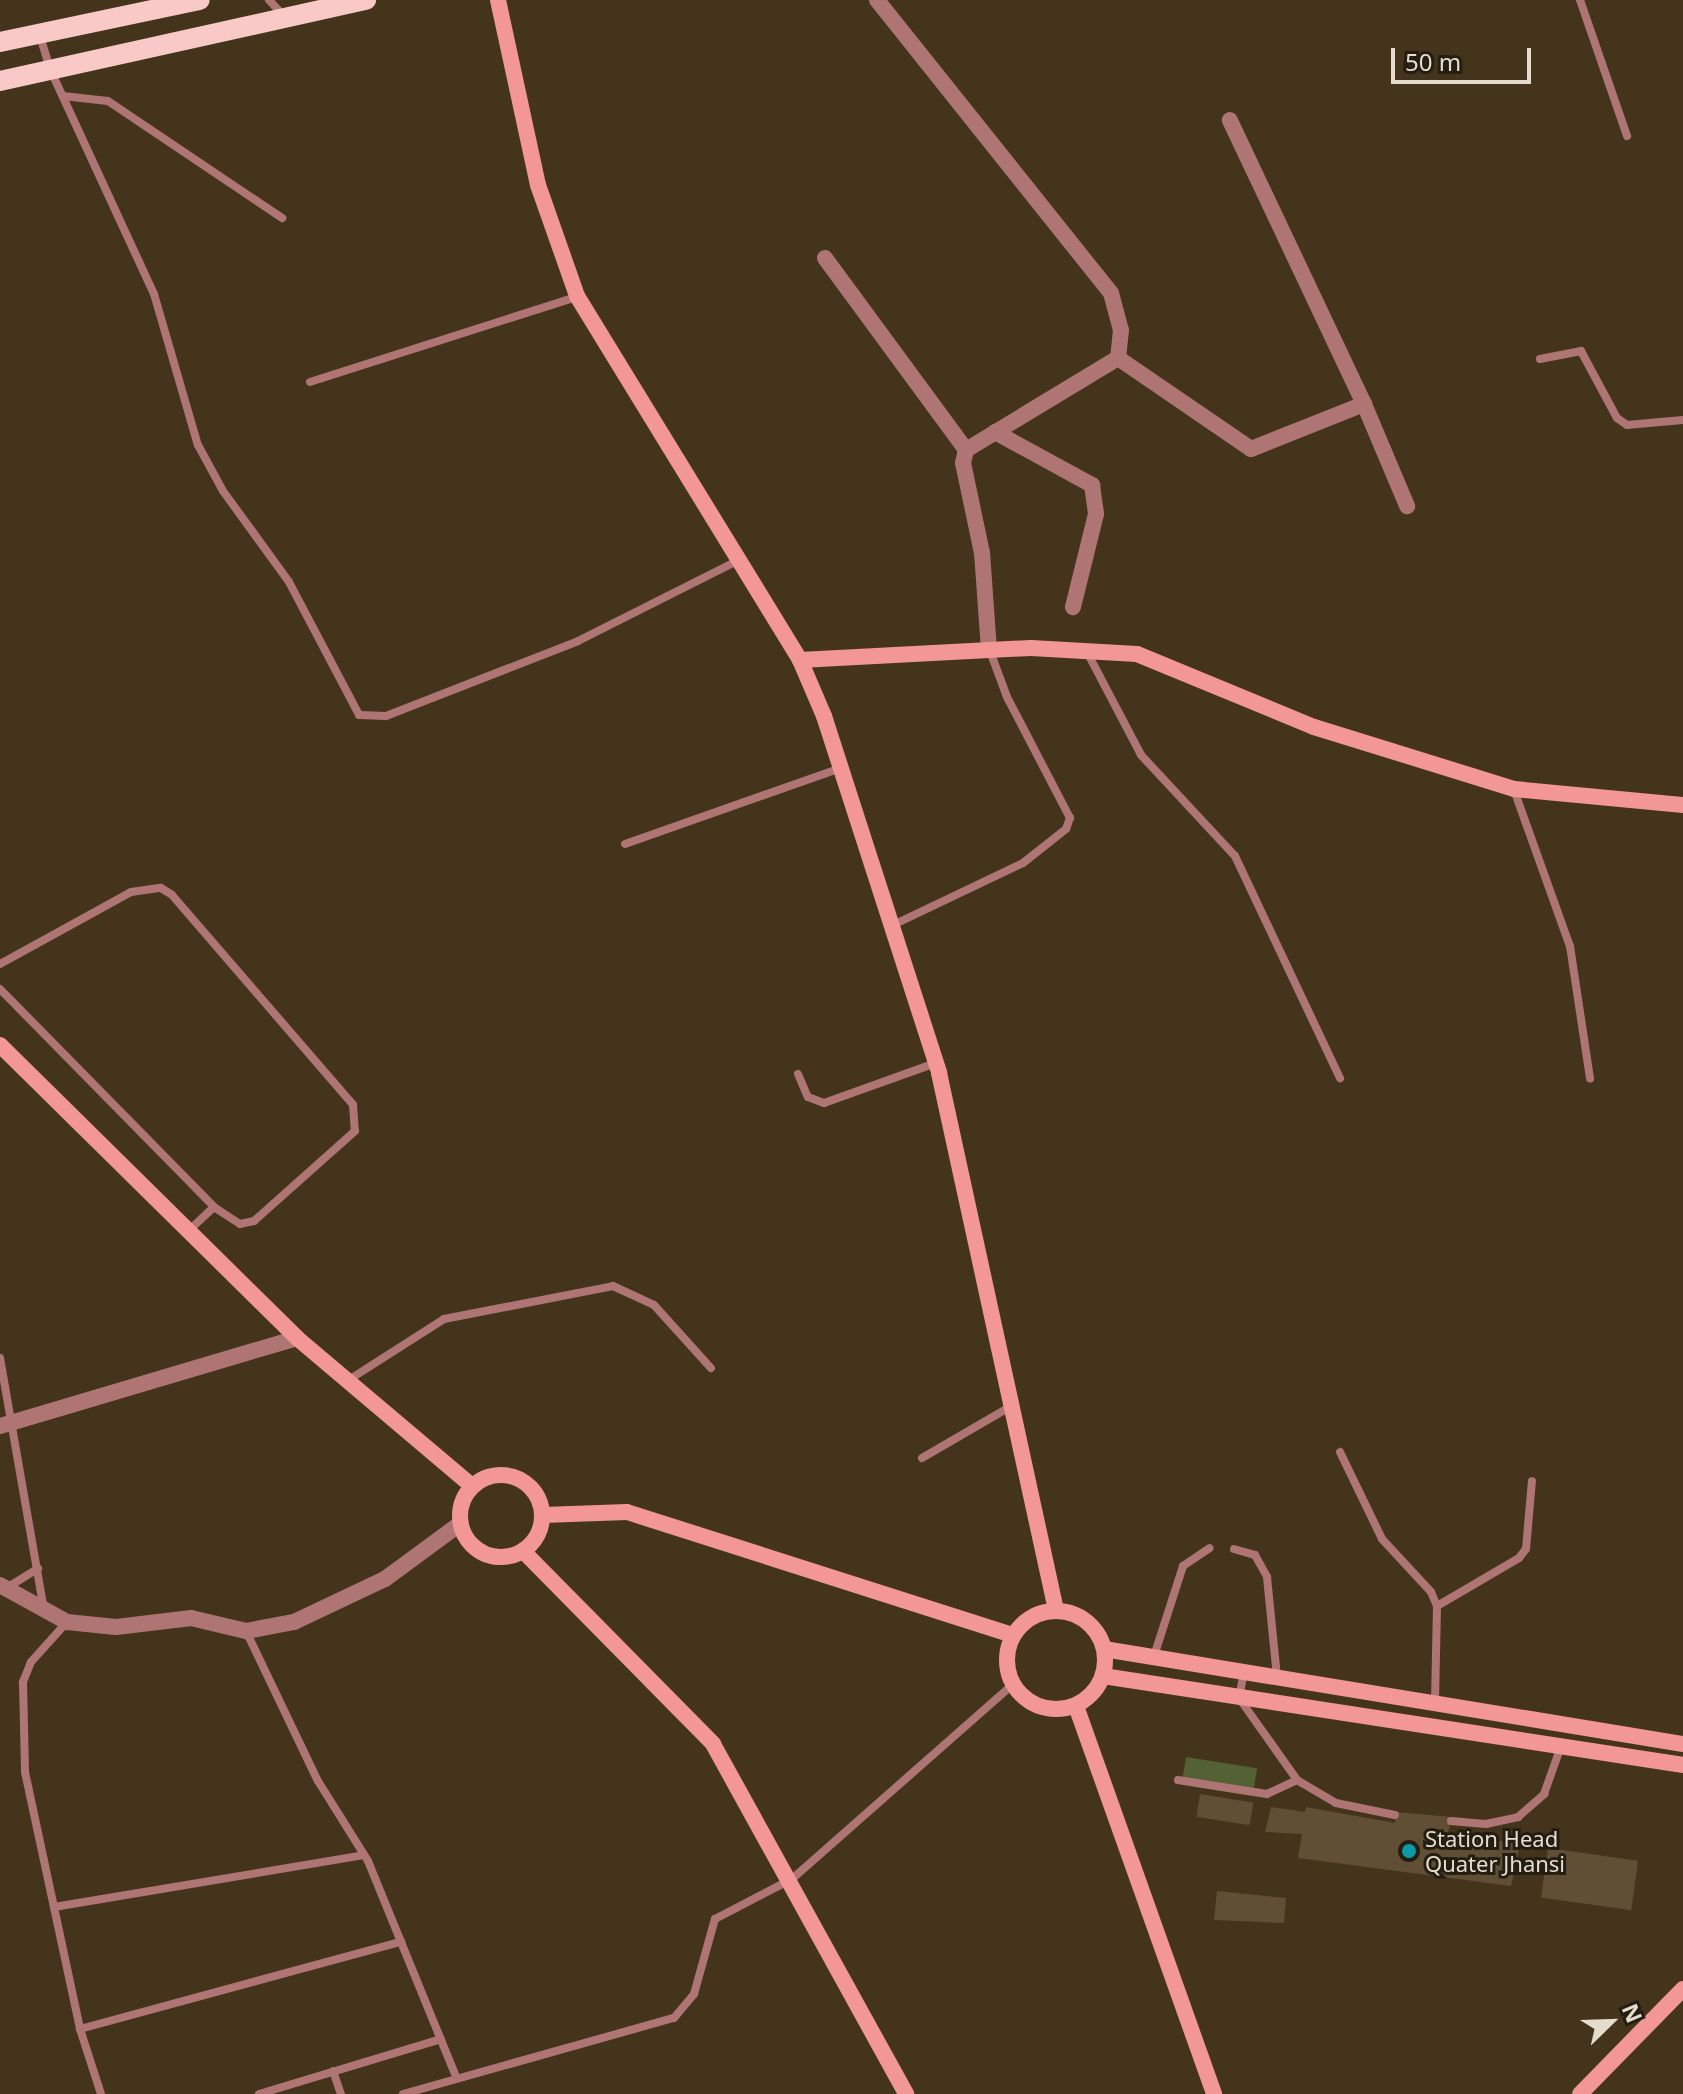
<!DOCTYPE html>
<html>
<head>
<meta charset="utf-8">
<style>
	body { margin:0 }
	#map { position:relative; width:1683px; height:2094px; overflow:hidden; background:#44341b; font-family:"Noto Sans",sans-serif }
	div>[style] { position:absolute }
	.green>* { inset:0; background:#546134; transform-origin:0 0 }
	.building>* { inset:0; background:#604e35; transform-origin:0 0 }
	.lane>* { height:8px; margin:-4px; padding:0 4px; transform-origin:4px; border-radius:4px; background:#af7574 }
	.street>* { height:16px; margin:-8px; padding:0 8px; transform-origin:8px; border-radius:8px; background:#af7574 }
	.secondary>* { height:16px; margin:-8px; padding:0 8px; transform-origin:8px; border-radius:8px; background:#f29796 }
	.secondary>.ring { margin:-8px; padding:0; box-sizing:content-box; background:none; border:16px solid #f29796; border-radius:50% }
	.primary>* { height:20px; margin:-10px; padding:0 10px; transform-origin:10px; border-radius:10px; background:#f9c9c7 }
	.dots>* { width:22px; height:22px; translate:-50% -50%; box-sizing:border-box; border:4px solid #241d12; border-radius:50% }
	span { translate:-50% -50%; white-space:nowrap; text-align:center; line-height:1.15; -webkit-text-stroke:6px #241d12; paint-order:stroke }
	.poi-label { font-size:22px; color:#e6dcce }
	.left { translate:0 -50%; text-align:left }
	.north { position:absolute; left:1571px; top:1982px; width:80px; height:80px; -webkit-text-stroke:6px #241d12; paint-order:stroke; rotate:67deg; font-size:22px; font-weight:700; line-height:32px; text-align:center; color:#e6dcce }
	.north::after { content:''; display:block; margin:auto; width:28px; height:36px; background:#e6dcce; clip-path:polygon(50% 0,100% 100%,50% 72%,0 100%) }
	.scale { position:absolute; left:1391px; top:48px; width:140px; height:36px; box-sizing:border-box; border:4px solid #e6dcce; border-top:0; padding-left:10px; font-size:24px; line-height:28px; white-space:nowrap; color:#e6dcce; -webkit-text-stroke:6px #241d12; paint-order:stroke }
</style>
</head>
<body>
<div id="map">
	<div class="green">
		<i style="left:1186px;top:1757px;width:72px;height:28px;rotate:9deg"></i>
	</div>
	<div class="building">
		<i style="left:1200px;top:1794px;width:54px;height:23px;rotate:9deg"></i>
		<i style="clip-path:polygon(1271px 1807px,1305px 1812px,1306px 1807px,1395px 1823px,1395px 1812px,1452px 1817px,1448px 1833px,1520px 1844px,1511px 1886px,1298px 1858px,1302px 1834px,1265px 1832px)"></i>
		<i style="left:1548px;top:1848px;width:91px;height:50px;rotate:8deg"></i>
		<i style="clip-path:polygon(1217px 1891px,1286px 1898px,1284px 1923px,1214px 1920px)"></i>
	</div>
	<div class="lane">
		<i style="left:269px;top:0;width:21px;rotate:47deg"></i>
		<i style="left:1580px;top:0;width:144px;rotate:70.9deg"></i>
		<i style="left:40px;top:36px;width:34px;rotate:73deg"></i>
		<i style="left:50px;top:69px;width:248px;rotate:65.2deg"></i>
		<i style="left:154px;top:294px;width:157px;rotate:73.8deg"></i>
		<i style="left:198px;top:445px;width:52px;rotate:61.5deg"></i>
		<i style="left:223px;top:491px;width:112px;rotate:54deg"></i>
		<i style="left:289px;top:582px;width:150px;rotate:62.2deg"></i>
		<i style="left:359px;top:715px;width:27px;rotate:2deg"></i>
		<i style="left:386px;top:716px;width:206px;rotate:-21.3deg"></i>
		<i style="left:578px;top:641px;width:178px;rotate:-26.7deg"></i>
		<i style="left:63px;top:96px;width:45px;rotate:6.3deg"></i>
		<i style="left:108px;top:101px;width:210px;rotate:33.9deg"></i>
		<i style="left:1540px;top:359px;width:42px;rotate:-11deg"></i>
		<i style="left:1581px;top:351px;width:76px;rotate:61.8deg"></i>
		<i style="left:1617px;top:418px;width:12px;rotate:35deg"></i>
		<i style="left:1627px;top:425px;width:56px;rotate:-5.1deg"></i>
		<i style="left:310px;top:382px;width:280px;rotate:-17.7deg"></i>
		<i style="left:1087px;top:652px;width:116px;rotate:62.3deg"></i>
		<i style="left:1141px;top:755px;width:138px;rotate:47.1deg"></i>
		<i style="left:1235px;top:856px;width:246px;rotate:64.7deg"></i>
		<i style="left:1514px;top:790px;width:166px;rotate:70.3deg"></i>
		<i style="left:1570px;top:946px;width:134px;rotate:81.4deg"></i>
		<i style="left:625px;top:844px;width:229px;rotate:-19.4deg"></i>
		<i style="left:893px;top:925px;width:144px;rotate:-25.5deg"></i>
		<i style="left:1023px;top:863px;width:55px;rotate:-38.3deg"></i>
		<i style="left:1066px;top:829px;width:12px;rotate:-70deg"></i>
		<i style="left:1070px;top:818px;width:136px;rotate:-117.5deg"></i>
		<i style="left:1007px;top:697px;width:49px;rotate:-110.3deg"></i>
		<i style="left:0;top:964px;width:149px;rotate:-28.8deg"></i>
		<i style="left:131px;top:892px;width:30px;rotate:-8deg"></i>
		<i style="left:161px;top:888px;width:13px;rotate:32deg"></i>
		<i style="left:172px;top:895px;width:277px;rotate:49.2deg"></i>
		<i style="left:353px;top:1105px;width:26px;rotate:86deg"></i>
		<i style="left:355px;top:1131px;width:135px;rotate:138.3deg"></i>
		<i style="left:254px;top:1221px;width:14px;rotate:168deg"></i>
		<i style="left:240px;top:1224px;width:31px;rotate:-147deg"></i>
		<i style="left:214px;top:1207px;width:35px;rotate:137deg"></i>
		<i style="left:0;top:989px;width:305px;rotate:45.5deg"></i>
		<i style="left:798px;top:1074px;width:25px;rotate:67deg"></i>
		<i style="left:808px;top:1097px;width:17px;rotate:21deg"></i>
		<i style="left:824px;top:1103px;width:119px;rotate:-19.7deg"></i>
		<i style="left:0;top:1358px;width:256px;rotate:80.1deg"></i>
		<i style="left:347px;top:1381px;width:115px;rotate:-32.6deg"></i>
		<i style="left:444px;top:1319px;width:172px;rotate:-11deg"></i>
		<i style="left:613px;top:1286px;width:45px;rotate:24.9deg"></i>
		<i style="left:654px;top:1305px;width:85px;rotate:47.9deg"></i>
		<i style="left:1340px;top:1452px;width:97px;rotate:64.2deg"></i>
		<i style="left:1382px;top:1539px;width:72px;rotate:47.2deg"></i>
		<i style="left:1431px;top:1592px;width:15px;rotate:67deg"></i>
		<i style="left:1437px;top:1606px;width:96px;rotate:91.2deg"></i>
		<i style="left:922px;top:1458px;width:105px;rotate:-30.2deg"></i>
		<i style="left:1234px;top:1549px;width:22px;rotate:16deg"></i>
		<i style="left:1255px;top:1555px;width:25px;rotate:61deg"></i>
		<i style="left:1267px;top:1577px;width:100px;rotate:84.3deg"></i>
		<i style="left:5px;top:1589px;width:39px;rotate:-32deg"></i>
		<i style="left:1437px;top:1606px;width:95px;rotate:-30.3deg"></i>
		<i style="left:1519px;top:1558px;width:11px;rotate:-52deg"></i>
		<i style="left:1526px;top:1549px;width:68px;rotate:-85deg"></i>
		<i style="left:67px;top:1622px;width:54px;rotate:132deg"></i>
		<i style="left:31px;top:1662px;width:22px;rotate:112deg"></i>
		<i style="left:23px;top:1682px;width:90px;rotate:88.7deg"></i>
		<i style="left:25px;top:1772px;width:263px;rotate:77.9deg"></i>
		<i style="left:80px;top:2029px;width:68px;rotate:72.1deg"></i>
		<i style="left:246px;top:1631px;width:166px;rotate:64.4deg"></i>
		<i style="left:318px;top:1781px;width:94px;rotate:58deg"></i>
		<i style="left:368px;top:1861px;width:235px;rotate:67.8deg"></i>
		<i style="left:1154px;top:1656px;width:95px;rotate:-72.1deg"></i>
		<i style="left:1183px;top:1566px;width:32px;rotate:-34deg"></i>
		<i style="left:1244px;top:1672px;width:26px;rotate:101deg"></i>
		<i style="left:1239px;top:1698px;width:100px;rotate:54.7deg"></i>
		<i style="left:1297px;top:1780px;width:45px;rotate:30.5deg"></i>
		<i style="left:1336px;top:1803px;width:60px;rotate:11.5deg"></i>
		<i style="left:1178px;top:1780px;width:90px;rotate:8.9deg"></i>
		<i style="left:1267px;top:1794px;width:33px;rotate:-25deg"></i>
		<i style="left:1451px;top:1821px;width:35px;rotate:5deg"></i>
		<i style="left:1486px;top:1824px;width:33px;rotate:-12deg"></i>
		<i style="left:1518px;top:1817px;width:35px;rotate:-41deg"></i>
		<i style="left:1544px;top:1794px;width:48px;rotate:-70.4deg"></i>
		<i style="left:54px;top:1907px;width:314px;rotate:-9.5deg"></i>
		<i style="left:80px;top:2029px;width:333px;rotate:-15.2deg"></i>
		<i style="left:333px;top:2071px;width:24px;rotate:71deg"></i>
		<i style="left:259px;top:2094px;width:190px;rotate:-16.8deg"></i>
		<i style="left:403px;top:2094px;width:281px;rotate:-15.7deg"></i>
		<i style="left:674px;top:2018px;width:31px;rotate:-50deg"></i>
		<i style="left:694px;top:1994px;width:78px;rotate:-74.4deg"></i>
		<i style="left:715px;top:1919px;width:87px;rotate:-27.5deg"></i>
		<i style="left:792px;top:1879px;width:295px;rotate:-41.4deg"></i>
	</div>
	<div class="street">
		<i style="left:877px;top:0;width:375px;rotate:51.4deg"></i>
		<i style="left:1111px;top:293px;width:38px;rotate:75deg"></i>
		<i style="left:1121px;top:330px;width:28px;rotate:96deg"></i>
		<i style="left:825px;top:258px;width:238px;rotate:53.7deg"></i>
		<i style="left:1364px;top:404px;width:111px;rotate:67.1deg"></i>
		<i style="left:995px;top:432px;width:111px;rotate:28.7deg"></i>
		<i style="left:1092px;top:485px;width:29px;rotate:82deg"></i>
		<i style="left:1096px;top:514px;width:96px;rotate:103.9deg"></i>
		<i style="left:989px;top:650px;width:97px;rotate:-94.1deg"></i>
		<i style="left:982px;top:553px;width:92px;rotate:-101.9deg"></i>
		<i style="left:963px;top:463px;width:13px;rotate:-77deg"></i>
		<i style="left:966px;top:450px;width:178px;rotate:-31.2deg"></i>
		<i style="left:1118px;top:358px;width:161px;rotate:34.4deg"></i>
		<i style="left:1251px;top:449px;width:122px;rotate:-21.7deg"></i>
		<i style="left:1364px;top:404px;width:314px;rotate:-115.3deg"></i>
		<i style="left:0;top:1426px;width:310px;rotate:-16.5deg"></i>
		<i style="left:0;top:1585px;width:77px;rotate:28.9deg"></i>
		<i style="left:67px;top:1622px;width:49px;rotate:5.8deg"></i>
		<i style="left:116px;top:1627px;width:76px;rotate:-6.8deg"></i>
		<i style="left:191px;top:1618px;width:57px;rotate:13.3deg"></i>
		<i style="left:246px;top:1631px;width:49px;rotate:-10.6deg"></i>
		<i style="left:294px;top:1622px;width:101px;rotate:-25.3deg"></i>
		<i style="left:385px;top:1579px;width:94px;rotate:-36.4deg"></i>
	</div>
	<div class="secondary">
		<i style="left:498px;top:0;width:189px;rotate:77.8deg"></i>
		<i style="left:538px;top:185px;width:118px;rotate:70.6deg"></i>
		<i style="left:577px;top:296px;width:427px;rotate:58.5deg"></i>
		<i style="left:800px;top:660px;width:61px;rotate:66.8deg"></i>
		<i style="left:824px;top:716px;width:375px;rotate:72.1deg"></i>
		<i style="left:939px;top:1073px;width:550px;rotate:77.71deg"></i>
		<i style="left:800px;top:660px;width:231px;rotate:-3deg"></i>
		<i style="left:1031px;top:648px;width:106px;rotate:3.2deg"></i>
		<i style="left:1137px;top:654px;width:191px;rotate:22.4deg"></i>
		<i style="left:1314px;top:727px;width:209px;rotate:17.2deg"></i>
		<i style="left:1514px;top:789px;width:170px;rotate:5.4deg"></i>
		<i style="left:0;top:1045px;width:417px;rotate:44.6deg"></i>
		<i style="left:297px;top:1338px;width:229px;rotate:40.2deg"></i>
		<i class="ring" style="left:460px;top:1475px;width:66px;height:66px"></i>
		<i style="left:543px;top:1515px;width:84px;rotate:-2deg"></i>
		<i style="left:627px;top:1512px;width:405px;rotate:17.7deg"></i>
		<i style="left:523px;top:1551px;width:271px;rotate:45.4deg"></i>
		<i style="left:713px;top:1744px;width:400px;rotate:61.1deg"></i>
		<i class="ring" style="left:1007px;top:1611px;width:82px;height:82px"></i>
		<i style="left:1104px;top:1649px;width:587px;rotate:9.32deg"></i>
		<i style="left:1103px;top:1676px;width:587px;rotate:8.72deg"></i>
		<i style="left:1076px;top:1706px;width:412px;rotate:70.4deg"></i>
		<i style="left:1580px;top:2094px;width:147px;rotate:-45.6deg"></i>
	</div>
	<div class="primary">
		<i style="left:0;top:42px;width:204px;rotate:-11.9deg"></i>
		<i style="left:0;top:81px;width:375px;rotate:-12.5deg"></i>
	</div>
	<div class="dots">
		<i style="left:1409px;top:1851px;background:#0f9aa8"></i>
	</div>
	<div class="poi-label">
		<span class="left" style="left:1425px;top:1851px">Station Head<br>Quater Jhansi</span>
	</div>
	<div class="north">N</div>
	<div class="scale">50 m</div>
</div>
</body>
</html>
